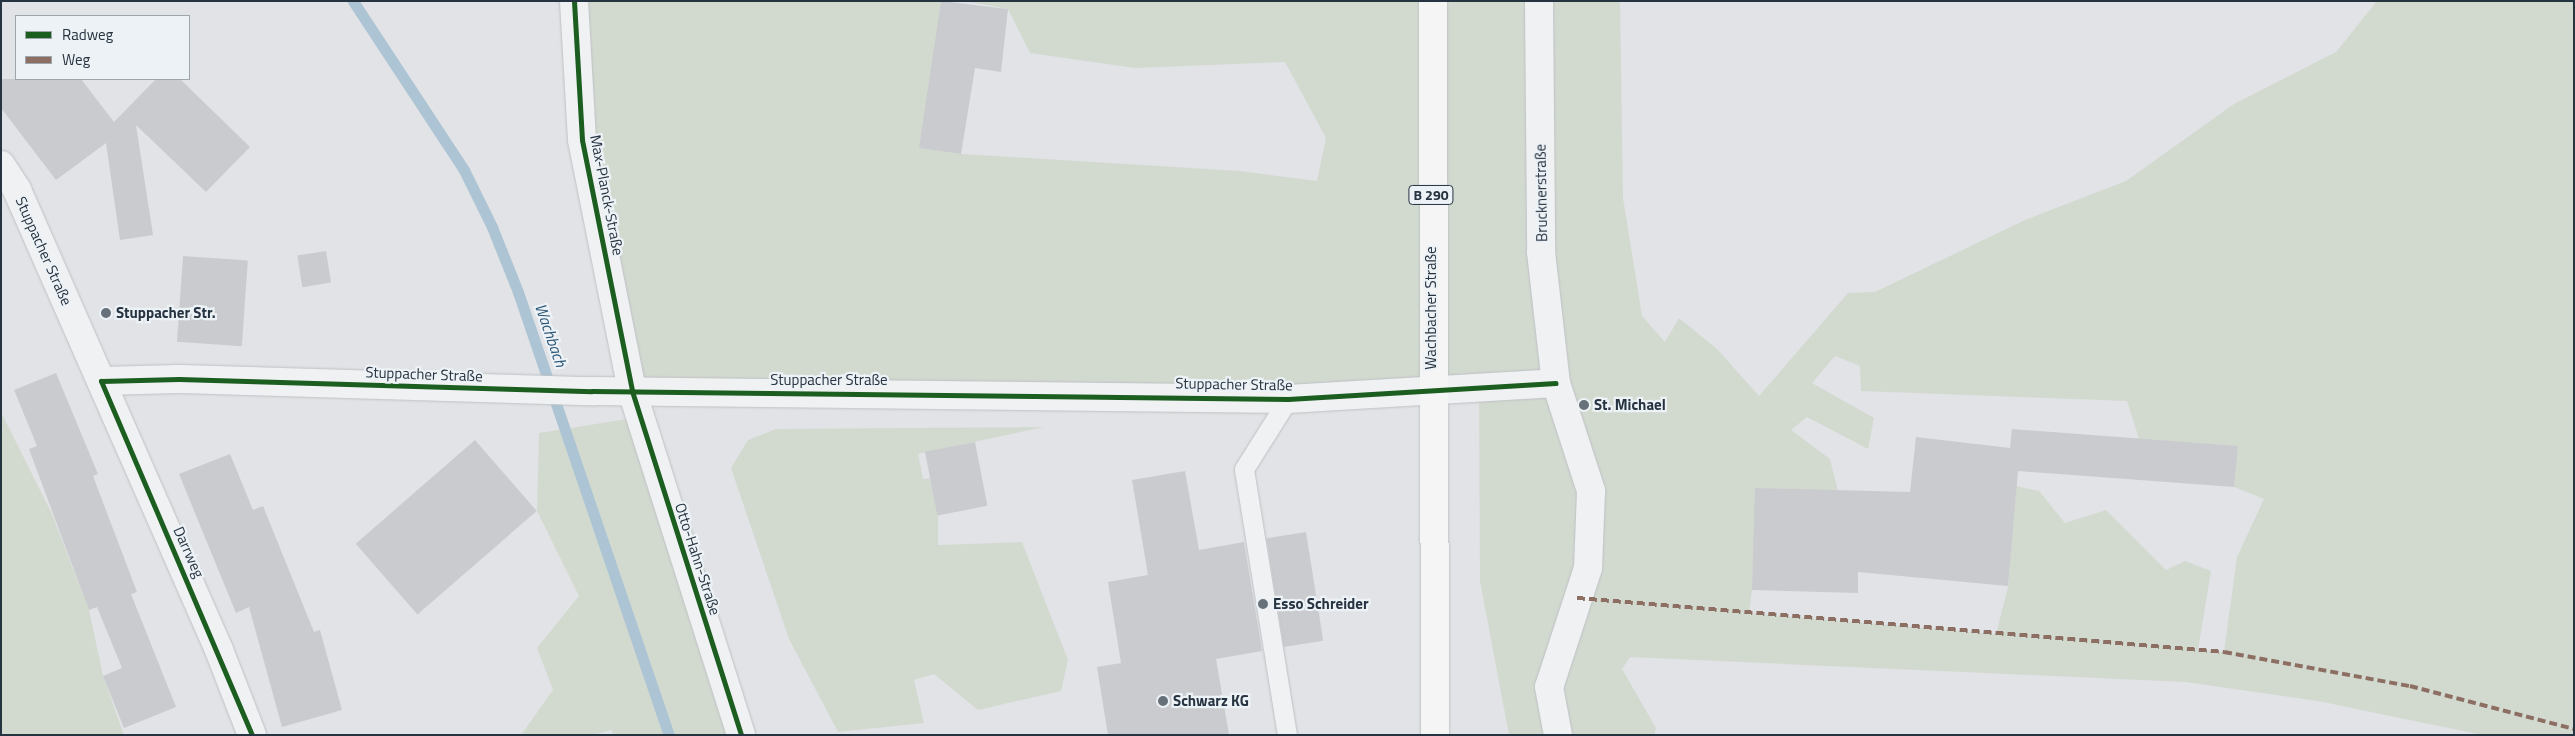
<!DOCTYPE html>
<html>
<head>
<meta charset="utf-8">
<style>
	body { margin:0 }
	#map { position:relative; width:2575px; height:736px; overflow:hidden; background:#e1e3e6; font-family:"Titillium Web",sans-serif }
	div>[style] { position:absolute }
	.green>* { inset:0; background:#d2dad0 }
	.stream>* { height:11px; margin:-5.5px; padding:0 5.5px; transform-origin:5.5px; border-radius:5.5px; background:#acc4d3 }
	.building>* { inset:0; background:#c9cbce; transform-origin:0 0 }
	.roads { filter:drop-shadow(0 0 1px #bfc1c4) drop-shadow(0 0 1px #bfc1c4) }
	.lane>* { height:19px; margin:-9.5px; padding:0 9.5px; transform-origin:9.5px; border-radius:9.5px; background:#f0f1f3 }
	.street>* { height:28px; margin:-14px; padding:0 14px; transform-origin:14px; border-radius:14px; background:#f0f1f3 }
	.primary>* { height:28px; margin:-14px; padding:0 14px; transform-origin:14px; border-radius:14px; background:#f5f5f6 }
	.quiet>* { height:4px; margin-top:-2px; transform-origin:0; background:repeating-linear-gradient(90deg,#8d6e63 0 8px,transparent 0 12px) }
	.cycleway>* { height:5px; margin:-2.5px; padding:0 2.5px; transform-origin:2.5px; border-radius:2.5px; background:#1b5e20 }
	.dots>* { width:14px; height:14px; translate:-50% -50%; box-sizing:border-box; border:2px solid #edf2f6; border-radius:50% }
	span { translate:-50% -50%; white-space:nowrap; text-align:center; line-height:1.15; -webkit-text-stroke:4.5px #edf2f6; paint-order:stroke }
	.shield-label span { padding:1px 4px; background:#edf2f6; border:1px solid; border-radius:4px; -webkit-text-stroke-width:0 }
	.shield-label { font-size:14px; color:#263340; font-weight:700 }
	.street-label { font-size:15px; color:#263340 }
	.poi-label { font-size:15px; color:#263340; font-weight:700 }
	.left { translate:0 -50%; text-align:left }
	.water-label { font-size:16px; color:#2d5777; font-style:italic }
	.frame { position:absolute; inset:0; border:2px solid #263340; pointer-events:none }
	.legend { position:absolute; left:15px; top:15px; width:175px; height:65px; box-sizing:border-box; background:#edf2f6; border:1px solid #9da6ad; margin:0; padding:6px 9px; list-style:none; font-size:15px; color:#263340 }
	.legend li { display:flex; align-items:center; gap:10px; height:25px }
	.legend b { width:25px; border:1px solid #9da6ad }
</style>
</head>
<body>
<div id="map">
	<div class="green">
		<i style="clip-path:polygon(evenodd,574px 1px,941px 1px,920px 148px,961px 154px,1240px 171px,1317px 181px,1326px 138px,1285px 62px,1135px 68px,1030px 53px,1008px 9px,965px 1px,1620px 1px,1623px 198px,1642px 316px,1665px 342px,1679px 318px,1717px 349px,1759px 396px,1848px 293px,1875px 292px,2025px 220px,2126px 181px,2234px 104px,2336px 52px,2377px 1px,2574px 1px,2574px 735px,2482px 735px,2318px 701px,2186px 682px,1630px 657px,1622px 669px,1656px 728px,1654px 735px,1509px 735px,1480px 581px,1479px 387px,632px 391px,574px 1px,1835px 356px,1860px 366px,1861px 391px,2127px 401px,2139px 439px,2237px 446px,2234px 487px,2264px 499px,2237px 557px,2224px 652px,2198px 650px,2211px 571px,2185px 561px,2166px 570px,2106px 510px,2065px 523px,2039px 491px,1997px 482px,2014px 512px,2008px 587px,1996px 634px,1749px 613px,1752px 590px,1838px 491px,1830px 459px,1791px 430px,1807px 417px,1868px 449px,1874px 418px,1812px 383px,1835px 356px)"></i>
		<i style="clip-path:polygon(1px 412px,52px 514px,89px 610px,103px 676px,124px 735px,1px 735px)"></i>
		<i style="clip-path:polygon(640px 417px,741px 735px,614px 735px,611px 730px,593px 735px,521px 735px,553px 690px,537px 648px,579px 596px,537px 511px,539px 433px)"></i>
		<i style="clip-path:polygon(1044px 427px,918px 454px,923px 479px,930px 478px,938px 516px,938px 545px,1022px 542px,1068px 660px,1061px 691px,978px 710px,934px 674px,914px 680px,924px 723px,838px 732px,789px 639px,731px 468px,748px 440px,776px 429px)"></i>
	</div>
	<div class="stream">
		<i style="left:353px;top:1px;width:202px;rotate:56.7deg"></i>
		<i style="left:464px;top:170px;width:64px;rotate:63.8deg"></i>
		<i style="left:492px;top:227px;width:70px;rotate:68.2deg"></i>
		<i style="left:518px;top:292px;width:468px;rotate:71.2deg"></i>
	</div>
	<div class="building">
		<i style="clip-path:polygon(941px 1px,1008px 9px,1001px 72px,975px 68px,961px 154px,919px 148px)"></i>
		<i style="clip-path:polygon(1px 79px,81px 79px,114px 122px,156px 79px,180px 79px,250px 147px,206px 192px,136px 125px,153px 235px,120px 240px,106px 143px,56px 180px,1px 108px)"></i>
		<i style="left:326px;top:251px;width:32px;height:29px;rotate:81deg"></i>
		<i style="left:183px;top:256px;width:65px;height:86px;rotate:4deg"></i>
		<i style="clip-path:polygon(56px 373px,98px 474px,93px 476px,137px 592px,131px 594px,176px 707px,124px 728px,103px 676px,122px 668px,97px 607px,89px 610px,29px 449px,37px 446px,14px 390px)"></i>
		<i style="clip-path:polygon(2012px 429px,2238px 446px,2234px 487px,2018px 471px,2008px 586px,1858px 572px,1858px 593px,1752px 590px,1755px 488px,1910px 492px,1916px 437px,2010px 448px)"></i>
		<i style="left:475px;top:440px;width:94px;height:158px;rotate:49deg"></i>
		<i style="left:975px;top:442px;width:65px;height:51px;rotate:79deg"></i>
		<i style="clip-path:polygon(230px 454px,253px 510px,263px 506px,314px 632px,320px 630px,342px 710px,282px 727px,249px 607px,236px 613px,179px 474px)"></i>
		<i style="clip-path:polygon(1185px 471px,1199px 550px,1244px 542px,1262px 651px,1216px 659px,1229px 735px,1108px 735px,1097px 667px,1121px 663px,1108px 582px,1148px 575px,1132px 480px)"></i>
		<i style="left:1306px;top:532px;width:110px;height:40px;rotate:81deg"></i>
	</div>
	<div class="roads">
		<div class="lane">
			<i style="left:1287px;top:735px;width:269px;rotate:-99.2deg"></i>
			<i style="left:1244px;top:469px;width:83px;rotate:-57.8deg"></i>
		</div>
		<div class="street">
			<i style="left:574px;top:1px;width:139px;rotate:86.7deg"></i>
			<i style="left:582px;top:140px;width:256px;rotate:78.7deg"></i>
			<i style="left:632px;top:391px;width:361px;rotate:72.4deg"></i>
			<i style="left:1539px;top:1px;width:251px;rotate:89.5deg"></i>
			<i style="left:1541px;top:252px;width:132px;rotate:83.5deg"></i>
			<i style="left:1556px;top:383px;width:114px;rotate:72deg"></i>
			<i style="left:1591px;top:491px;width:77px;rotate:92.2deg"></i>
			<i style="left:1588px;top:568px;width:125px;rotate:108.1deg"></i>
			<i style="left:1549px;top:687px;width:49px;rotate:79.4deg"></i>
			<i style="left:1px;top:165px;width:30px;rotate:57deg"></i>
			<i style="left:17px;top:190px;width:502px;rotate:66.29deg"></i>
			<i style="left:219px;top:650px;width:91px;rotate:68.8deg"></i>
			<i style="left:101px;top:381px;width:78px;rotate:-1.5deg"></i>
			<i style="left:179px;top:379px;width:413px;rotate:1.7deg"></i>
			<i style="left:592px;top:391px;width:696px;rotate:0.66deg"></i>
			<i style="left:1288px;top:399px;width:268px;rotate:-3.4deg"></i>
		</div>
		<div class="primary">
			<i style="left:1433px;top:1px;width:734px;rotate:89.84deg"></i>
		</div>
	</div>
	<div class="quiet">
		<i style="left:1577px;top:598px;width:649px;rotate:4.77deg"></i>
		<i style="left:2224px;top:652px;width:189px;rotate:10.4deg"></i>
		<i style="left:2410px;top:686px;width:170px;rotate:14.7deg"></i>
	</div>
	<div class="cycleway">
		<i style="left:574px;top:1px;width:139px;rotate:86.7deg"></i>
		<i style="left:582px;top:140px;width:256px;rotate:78.7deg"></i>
		<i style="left:632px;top:391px;width:361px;rotate:72.4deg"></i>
		<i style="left:252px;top:735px;width:385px;rotate:-113.1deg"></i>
		<i style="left:101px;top:381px;width:78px;rotate:-1.5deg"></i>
		<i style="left:179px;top:379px;width:413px;rotate:1.7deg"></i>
		<i style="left:592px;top:391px;width:696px;rotate:0.66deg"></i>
		<i style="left:1288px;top:399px;width:268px;rotate:-3.4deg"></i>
	</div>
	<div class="dots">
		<i style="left:106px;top:313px;background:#67717a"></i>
		<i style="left:1584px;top:405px;background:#67717a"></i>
		<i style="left:1263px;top:604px;background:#67717a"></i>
		<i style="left:1163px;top:701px;background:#67717a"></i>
	</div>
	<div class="shield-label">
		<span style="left:1431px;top:195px">B 290</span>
	</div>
	<div class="street-label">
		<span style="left:1541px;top:193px;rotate:-91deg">Brucknerstraße</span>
		<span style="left:607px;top:195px;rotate:79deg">Max-Planck-Straße</span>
		<span style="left:44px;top:251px;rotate:66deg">Stuppacher Straße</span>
		<span style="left:1431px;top:308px;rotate:-90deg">Wachbacher Straße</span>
		<span style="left:424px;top:374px;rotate:2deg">Stuppacher Straße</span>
		<span style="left:829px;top:380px">Stuppacher Straße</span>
		<span style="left:1234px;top:384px;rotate:1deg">Stuppacher Straße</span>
		<span style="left:189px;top:552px;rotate:66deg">Darrweg</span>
		<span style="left:698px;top:559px;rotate:72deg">Otto-Hahn-Straße</span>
	</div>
	<div class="poi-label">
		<span class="left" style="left:116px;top:313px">Stuppacher Str.</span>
		<span class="left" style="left:1594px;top:405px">St. Michael</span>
		<span class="left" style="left:1273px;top:604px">Esso Schreider</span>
		<span class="left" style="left:1173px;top:701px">Schwarz KG</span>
	</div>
	<div class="water-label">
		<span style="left:551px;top:335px;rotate:71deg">Wachbach</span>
	</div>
	<div class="frame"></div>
	<ul class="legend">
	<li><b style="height:6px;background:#1b5e20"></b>Radweg</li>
	<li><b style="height:6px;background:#8d6e63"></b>Weg</li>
	</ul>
</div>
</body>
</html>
